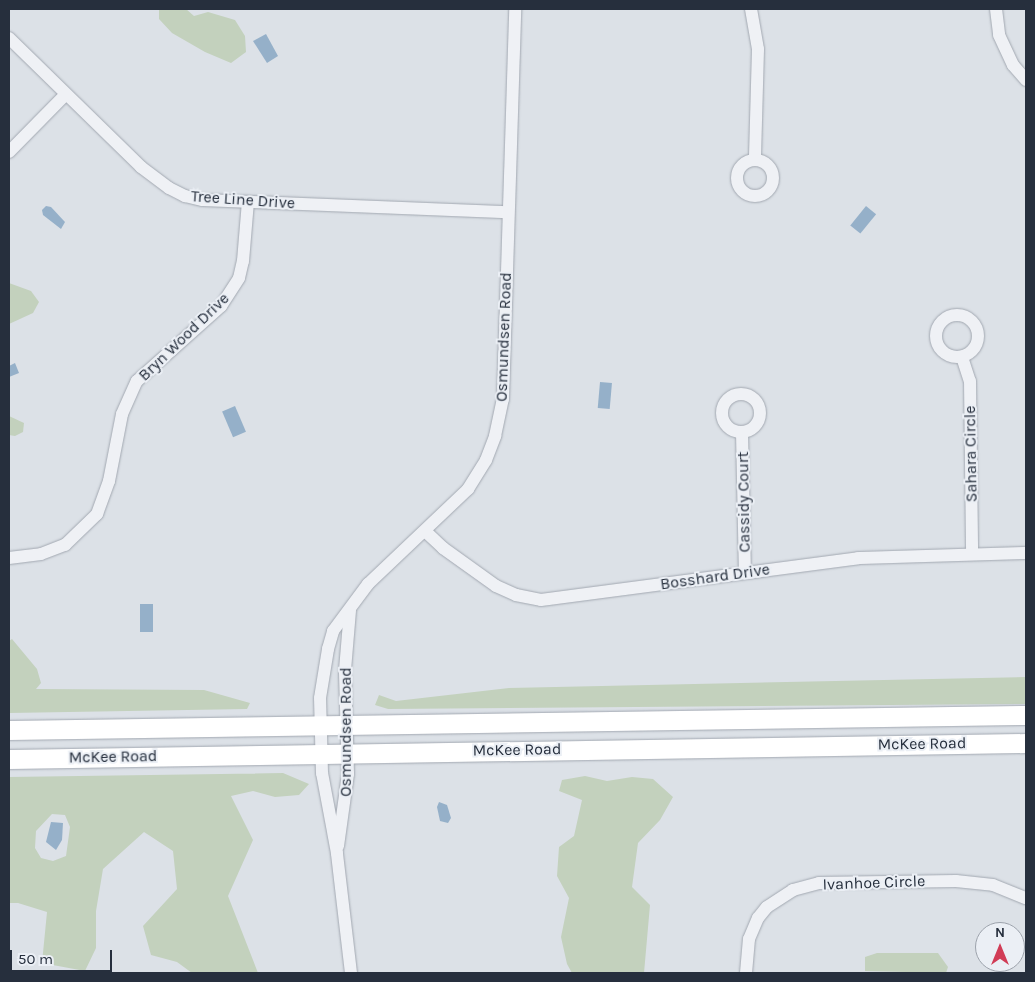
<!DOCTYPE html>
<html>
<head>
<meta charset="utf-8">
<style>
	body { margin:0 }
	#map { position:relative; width:1035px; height:982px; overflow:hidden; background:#dce1e7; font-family:Karla,sans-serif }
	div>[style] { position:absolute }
	.green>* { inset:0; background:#c3d1bd }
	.water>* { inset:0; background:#95b0c9; transform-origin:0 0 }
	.roads { filter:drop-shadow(0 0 1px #a2a8b1) drop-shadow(0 0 1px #a2a8b1) }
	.minor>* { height:12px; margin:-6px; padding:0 6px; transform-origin:6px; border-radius:6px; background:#eff1f5 }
	.minor>.ring { margin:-6px; padding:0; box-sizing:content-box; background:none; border:12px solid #eff1f5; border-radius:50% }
	.secondary>* { height:19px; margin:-9.5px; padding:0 9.5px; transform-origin:9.5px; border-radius:9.5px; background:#fff }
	span { translate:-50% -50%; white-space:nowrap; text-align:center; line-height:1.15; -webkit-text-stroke:4px #ebeff5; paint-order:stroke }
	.street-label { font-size:16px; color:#262f3d }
	.frame { position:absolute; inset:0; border:10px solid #262f3d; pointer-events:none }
	.north { position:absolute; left:975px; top:922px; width:50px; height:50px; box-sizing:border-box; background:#ebeff5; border:1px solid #9ca2ab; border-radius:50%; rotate:0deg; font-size:14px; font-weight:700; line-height:20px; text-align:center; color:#262f3d }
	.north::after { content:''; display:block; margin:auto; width:18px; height:22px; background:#d13c56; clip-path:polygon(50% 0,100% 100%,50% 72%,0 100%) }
	.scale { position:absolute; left:10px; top:950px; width:102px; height:22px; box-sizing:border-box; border:2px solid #262f3d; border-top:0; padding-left:6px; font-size:15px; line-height:18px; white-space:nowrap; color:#262f3d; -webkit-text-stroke:4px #ebeff5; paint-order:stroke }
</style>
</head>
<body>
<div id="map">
	<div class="green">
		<i style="clip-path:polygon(159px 9px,186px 9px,194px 16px,208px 12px,235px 20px,245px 36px,246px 52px,231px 63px,205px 52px,172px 33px,159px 19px)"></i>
		<i style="clip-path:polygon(9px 283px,31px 291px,39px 302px,33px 313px,9px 324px)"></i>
		<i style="clip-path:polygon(9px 416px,24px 423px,23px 432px,15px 436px,9px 435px)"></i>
		<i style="clip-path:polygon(12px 639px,37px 669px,41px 683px,36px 689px,204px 690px,250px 703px,247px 709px,9px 713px,9px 641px)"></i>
		<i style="clip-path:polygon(1026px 677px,1026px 704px,388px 709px,375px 705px,379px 695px,396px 701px,509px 688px)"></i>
		<i style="clip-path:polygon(evenodd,283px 773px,309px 784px,299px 795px,275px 797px,253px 791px,231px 796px,253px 840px,228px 896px,258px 973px,192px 973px,177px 962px,151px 955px,143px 926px,177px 889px,173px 851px,144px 832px,103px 869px,96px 911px,96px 948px,85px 971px,42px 963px,47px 912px,18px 903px,9px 903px,9px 777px,283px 773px,52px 814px,65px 815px,70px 827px,66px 856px,53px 861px,41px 858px,35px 848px,36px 831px,52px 814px)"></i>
		<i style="clip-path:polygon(585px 776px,607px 781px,632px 777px,653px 779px,673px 797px,660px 820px,638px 843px,632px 887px,650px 905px,644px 973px,572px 973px,567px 964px,561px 937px,569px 898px,557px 876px,559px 847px,574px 836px,582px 800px,559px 791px,562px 780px)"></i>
		<i style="clip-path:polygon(877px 953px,938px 953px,948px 967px,946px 973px,865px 971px,865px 957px)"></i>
	</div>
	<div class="water">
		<i style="clip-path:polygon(266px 34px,278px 56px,267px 63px,253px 41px)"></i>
		<i style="clip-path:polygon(46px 206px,51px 207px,65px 222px,61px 229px,43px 215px,42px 210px)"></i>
		<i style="left:866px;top:206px;width:13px;height:25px;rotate:39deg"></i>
		<i style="clip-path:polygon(15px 363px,19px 373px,9px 377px,9px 366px)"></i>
		<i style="left:600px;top:382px;width:12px;height:26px;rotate:5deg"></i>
		<i style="left:235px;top:406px;width:28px;height:14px;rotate:67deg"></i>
		<i style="left:140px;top:604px;width:13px;height:28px"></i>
		<i style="clip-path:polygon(439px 802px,447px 805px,451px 818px,448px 823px,440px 821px,437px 807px)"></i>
		<i style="clip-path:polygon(51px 822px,63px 823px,62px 840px,56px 850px,46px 842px)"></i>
	</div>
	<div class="roads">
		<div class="minor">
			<i style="left:751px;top:9px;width:41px;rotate:80.1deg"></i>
			<i style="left:758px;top:49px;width:110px;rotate:91.6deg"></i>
			<i style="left:996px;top:9px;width:26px;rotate:83deg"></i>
			<i style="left:999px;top:35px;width:33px;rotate:65deg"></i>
			<i style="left:1013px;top:65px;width:20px;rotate:49deg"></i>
			<i style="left:9px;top:38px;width:185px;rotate:44.3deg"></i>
			<i style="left:141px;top:167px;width:35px;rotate:37deg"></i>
			<i style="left:169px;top:188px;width:18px;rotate:27deg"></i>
			<i style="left:185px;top:196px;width:18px;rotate:13deg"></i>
			<i style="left:203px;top:200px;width:305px;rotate:2.3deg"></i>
			<i style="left:9px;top:152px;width:80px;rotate:-45.5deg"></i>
			<i class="ring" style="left:737px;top:160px;width:24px;height:24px"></i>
			<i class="ring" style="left:936px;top:315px;width:30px;height:30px"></i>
			<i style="left:962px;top:357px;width:25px;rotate:72deg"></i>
			<i style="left:970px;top:381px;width:173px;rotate:89.3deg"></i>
			<i class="ring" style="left:722px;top:394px;width:26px;height:26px"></i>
			<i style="left:742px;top:432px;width:140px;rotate:88.8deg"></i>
			<i style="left:425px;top:531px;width:25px;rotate:43deg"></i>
			<i style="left:443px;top:548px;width:65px;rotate:35.6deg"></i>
			<i style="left:496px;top:586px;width:22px;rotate:24deg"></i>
			<i style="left:516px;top:595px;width:25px;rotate:11deg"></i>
			<i style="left:541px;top:600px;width:320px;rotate:-7.5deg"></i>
			<i style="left:858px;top:558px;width:168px;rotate:-1.7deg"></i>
			<i style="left:9px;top:558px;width:32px;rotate:-7deg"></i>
			<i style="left:41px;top:554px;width:26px;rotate:-21deg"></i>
			<i style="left:65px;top:545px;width:45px;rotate:-44.1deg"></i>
			<i style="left:97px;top:514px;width:35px;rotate:-70deg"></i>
			<i style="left:109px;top:481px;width:68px;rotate:-79deg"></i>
			<i style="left:122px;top:414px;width:36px;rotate:-66deg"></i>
			<i style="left:137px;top:381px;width:113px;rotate:-41.8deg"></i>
			<i style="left:221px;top:306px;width:33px;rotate:-57deg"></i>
			<i style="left:239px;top:278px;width:17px;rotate:-77deg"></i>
			<i style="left:243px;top:261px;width:59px;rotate:-85.2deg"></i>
			<i style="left:338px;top:846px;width:73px;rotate:-82.1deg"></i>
			<i style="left:348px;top:774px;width:104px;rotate:-91.7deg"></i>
			<i style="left:345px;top:670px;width:60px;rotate:-85.2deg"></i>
			<i style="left:351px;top:973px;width:121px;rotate:-96.7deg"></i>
			<i style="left:337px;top:853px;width:81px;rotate:-100.6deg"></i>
			<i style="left:322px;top:773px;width:75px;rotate:-91.5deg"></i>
			<i style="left:320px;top:698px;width:50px;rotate:-80.7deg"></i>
			<i style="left:328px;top:649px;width:19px;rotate:-74deg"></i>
			<i style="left:333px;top:631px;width:59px;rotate:-53.3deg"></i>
			<i style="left:368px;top:584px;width:138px;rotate:-43.5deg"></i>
			<i style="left:468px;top:489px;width:34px;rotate:-58deg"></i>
			<i style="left:486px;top:460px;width:26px;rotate:-69deg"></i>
			<i style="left:495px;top:436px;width:38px;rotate:-78deg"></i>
			<i style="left:503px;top:399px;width:390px;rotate:-88.2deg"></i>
			<i style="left:746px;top:973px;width:34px;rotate:-85deg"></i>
			<i style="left:749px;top:939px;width:23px;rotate:-67deg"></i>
			<i style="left:758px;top:918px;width:14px;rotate:-51deg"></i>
			<i style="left:767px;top:907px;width:31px;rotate:-33deg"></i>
			<i style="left:793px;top:890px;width:27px;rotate:-15deg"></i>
			<i style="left:819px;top:883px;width:137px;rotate:-0.8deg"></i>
			<i style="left:956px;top:881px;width:37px;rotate:6deg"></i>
			<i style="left:993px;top:885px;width:35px;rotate:22deg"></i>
		</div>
		<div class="secondary">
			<i style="left:9px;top:730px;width:1017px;rotate:-0.85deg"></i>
			<i style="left:9px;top:759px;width:1017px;rotate:-0.9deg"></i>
		</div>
	</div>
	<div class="street-label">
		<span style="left:243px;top:200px;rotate:4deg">Tree Line Drive</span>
		<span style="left:184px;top:337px;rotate:-44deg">Bryn Wood Drive</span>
		<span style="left:504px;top:337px;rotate:-88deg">Osmundsen Road</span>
		<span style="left:971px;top:454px;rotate:-91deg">Sahara Circle</span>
		<span style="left:744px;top:502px;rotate:-91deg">Cassidy Court</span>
		<span style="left:715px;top:577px;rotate:-8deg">Bosshard Drive</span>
		<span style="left:346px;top:732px;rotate:-90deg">Osmundsen Road</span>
		<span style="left:922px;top:744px;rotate:-1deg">McKee Road</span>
		<span style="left:517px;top:750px;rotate:-1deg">McKee Road</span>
		<span style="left:113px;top:757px;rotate:-1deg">McKee Road</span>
		<span style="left:874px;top:883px;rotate:-2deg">Ivanhoe Circle</span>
	</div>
	<div class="frame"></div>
	<div class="north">N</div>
	<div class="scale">50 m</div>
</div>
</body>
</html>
